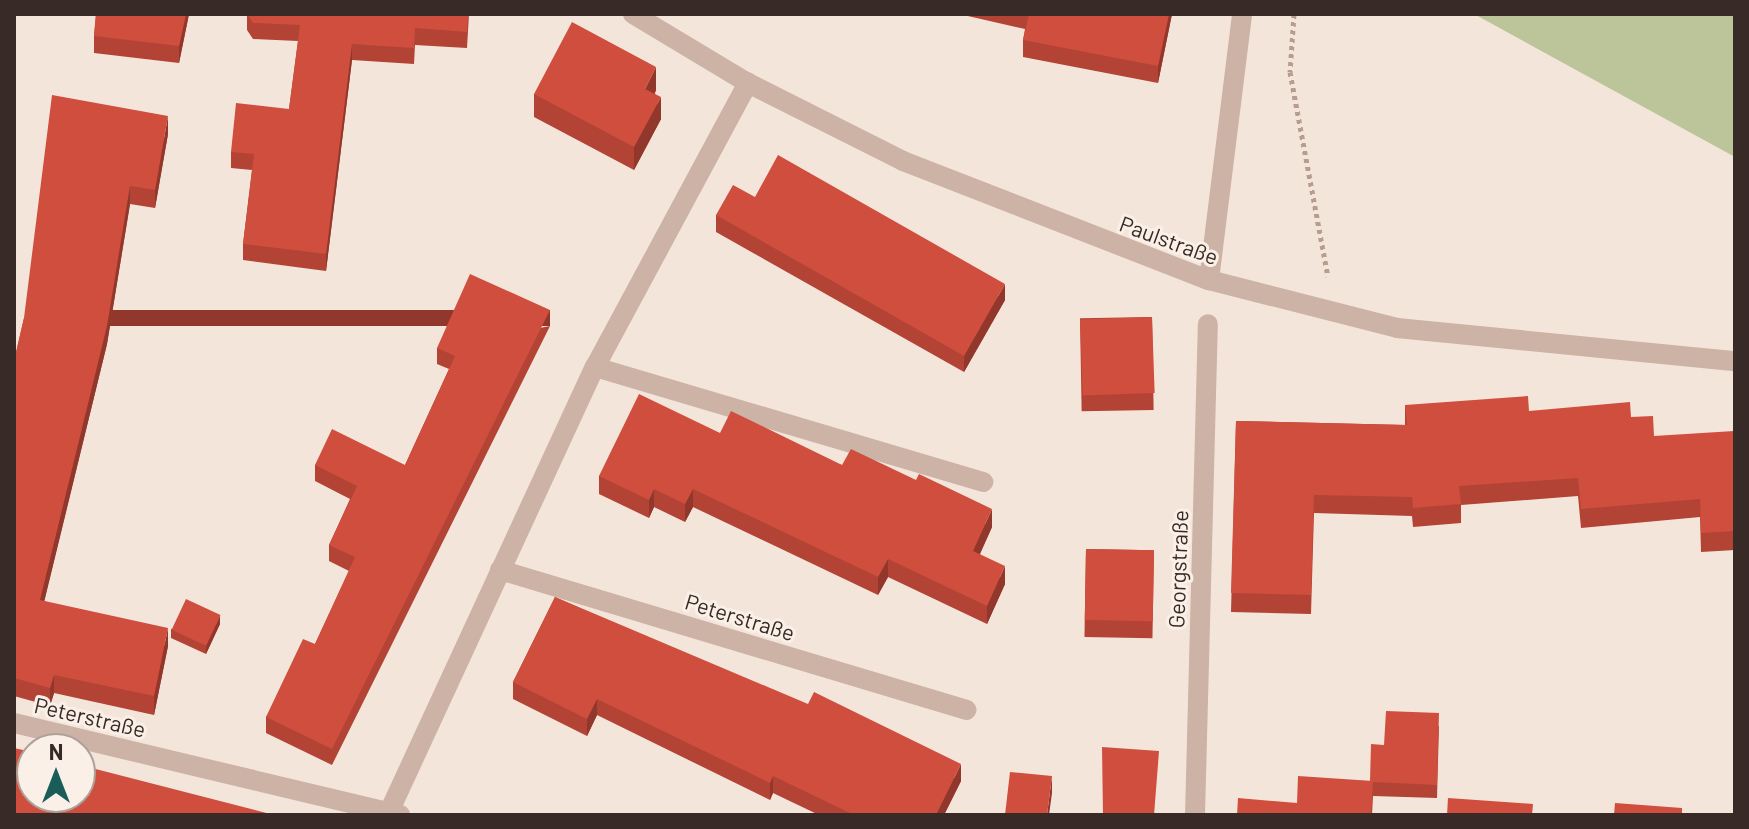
<!DOCTYPE html>
<html>
<head>
<meta charset="utf-8">
<style>
	body { margin:0 }
	#map { position:relative; width:1749px; height:829px; overflow:hidden; background:#f4e5db; font-family:Barlow,sans-serif }
	div>[style] { position:absolute }
	.green>* { inset:0; background:#bcc49a }
	.path>* { height:5px; margin-top:-2.5px; transform-origin:0; background:repeating-linear-gradient(90deg,#b99c90 0 4px,transparent 0 8px) }
	.lane>* { height:20px; margin:-10px; padding:0 10px; transform-origin:10px; border-radius:10px; background:#cdb2a6 }
	.street>* { height:20px; margin:-10px; padding:0 10px; transform-origin:10px; border-radius:10px; background:#cdb2a6 }
	.wall>* { inset:0; background:#b24335; transform-origin:0 0 }
	.shaded-wall>* { inset:0; background:#91372b; transform-origin:0 0 }
	.building>* { inset:0; background:#cf4e3e; transform-origin:0 0 }
	span { translate:-50% -50%; white-space:nowrap; text-align:center; line-height:1.15; -webkit-text-stroke:6px #fbf0e8; paint-order:stroke }
	.street-label { font-size:22px; color:#382b27 }
	.frame { position:absolute; inset:0; border:16px solid #382b27; pointer-events:none }
	.north { position:absolute; left:16px; top:733px; width:80px; height:80px; box-sizing:border-box; background:#fbf0e8; border:2px solid #ada19b; border-radius:50%; rotate:0deg; font-size:22px; font-weight:700; line-height:32px; text-align:center; color:#382b27 }
	.north::after { content:''; display:block; margin:auto; width:28px; height:36px; background:#1a5d58; clip-path:polygon(50% 0,100% 100%,50% 72%,0 100%) }
</style>
</head>
<body>
<div id="map">
	<div class="green">
		<i style="clip-path:polygon(1474px 14px,1735px 14px,1735px 157px)"></i>
	</div>
	<div class="path">
		<i style="left:1294px;top:14px;width:58px;rotate:93.9deg"></i>
		<i style="left:1290px;top:72px;width:208px;rotate:79.5deg"></i>
	</div>
	<div class="lane">
		<i style="left:595px;top:367px;width:405px;rotate:16.5deg"></i>
		<i style="left:500px;top:570px;width:487px;rotate:16.7deg"></i>
		<i style="left:1195px;top:815px;width:491px;rotate:-88.5deg"></i>
	</div>
	<div class="street">
		<i style="left:633px;top:14px;width:134px;rotate:31deg"></i>
		<i style="left:748px;top:83px;width:174px;rotate:26.7deg"></i>
		<i style="left:903px;top:161px;width:328px;rotate:21.3deg"></i>
		<i style="left:1209px;top:280px;width:194px;rotate:14.3deg"></i>
		<i style="left:1397px;top:328px;width:340px;rotate:5.6deg"></i>
		<i style="left:1209px;top:280px;width:268px;rotate:-82.9deg"></i>
		<i style="left:14px;top:723px;width:397px;rotate:13.4deg"></i>
		<i style="left:389px;top:812px;width:490px;rotate:-65.2deg"></i>
		<i style="left:595px;top:367px;width:323px;rotate:-61.7deg"></i>
	</div>
	<div class="wall">
		<i style="clip-path:polygon(96px 14px,189px 14px,179px 63px,94px 53px,94px 36px)"></i>
		<i style="clip-path:polygon(247px 14px,469px 14px,467px 48px,415px 45px,414px 64px,352px 60px,326px 271px,243px 260px,243px 244px,252px 170px,231px 168px,231px 152px,289px 109px,298px 41px,253px 39px,247px 30px)"></i>
		<i style="clip-path:polygon(959px 14px,1172px 14px,1158px 83px,1023px 57px,1023px 40px,1025px 29px)"></i>
		<i style="clip-path:polygon(656px 90px,655px 93px,661px 119px,634px 170px,534px 117px,534px 94px)"></i>
		<i style="clip-path:polygon(168px 134px,155px 208px,130px 204px,107px 344px,44px 601px,168px 646px,154px 715px,54px 693px,50px 706px,14px 696px,14px 361px,24px 318px)"></i>
		<i style="clip-path:polygon(755px 197px,1005px 300px,964px 372px,716px 232px,716px 215px)"></i>
		<i style="left:1152px;top:317px;width:93px;height:72px;rotate:89deg"></i>
		<i style="clip-path:polygon(550px 326px,332px 765px,266px 733px,266px 717px,315px 644px,349px 571px,329px 561px,329px 545px,350px 499px,315px 481px,315px 465px,405px 465px,449px 369px,437px 364px,437px 348px)"></i>
		<i style="clip-path:polygon(1405px 405px,1631px 417px,1654px 436px,1735px 443px,1735px 550px,1701px 552px,1700px 517px,1581px 528px,1578px 496px,1461px 505px,1461px 523px,1413px 527px,1412px 516px,1314px 513px,1311px 614px,1231px 612px,1236px 421px,1405px 425px)"></i>
		<i style="clip-path:polygon(720px 433px,842px 465px,992px 527px,980px 554px,1005px 584px,987px 624px,888px 577px,878px 595px,693px 507px,685px 522px,654px 507px,649px 518px,599px 494px,599px 476px)"></i>
		<i style="left:1086px;top:549px;width:68px;height:88px;rotate:1deg"></i>
		<i style="clip-path:polygon(555px 597px,961px 781px,944px 815px,819px 815px,773px 793px,770px 800px,597px 715px,587px 736px,513px 699px,513px 682px)"></i>
		<i style="clip-path:polygon(220px 624px,206px 654px,171px 638px,171px 629px)"></i>
		<i style="clip-path:polygon(1439px 726px,1437px 798px,1373px 796px,1372px 815px,1237px 815px,1297px 803px,1370px 781px,1384px 745px)"></i>
	</div>
	<div class="shaded-wall">
		<i style="clip-path:polygon(186px 14px,189px 14px,179px 63px,179px 46px)"></i>
		<i style="clip-path:polygon(1169px 14px,1172px 14px,1158px 83px,1158px 66px)"></i>
		<i style="clip-path:polygon(352px 44px,352px 60px,326px 271px,326px 254px)"></i>
		<i style="clip-path:polygon(656px 67px,656px 90px,645px 111px,645px 89px)"></i>
		<i style="clip-path:polygon(661px 97px,661px 119px,634px 170px,634px 147px)"></i>
		<i style="clip-path:polygon(168px 116px,168px 134px,155px 208px,155px 190px)"></i>
		<i style="clip-path:polygon(130px 186px,130px 204px,107px 344px,40px 619px,40px 600px)"></i>
		<i style="clip-path:polygon(1005px 284px,1005px 300px,964px 372px,964px 356px)"></i>
		<i style="left:550px;top:310px;width:16px;height:490px;rotate:90deg"></i>
		<i style="clip-path:polygon(654px 489px,654px 507px,649px 518px,649px 500px)"></i>
		<i style="clip-path:polygon(693px 489px,693px 507px,685px 522px,685px 504px)"></i>
		<i style="clip-path:polygon(992px 509px,992px 527px,973px 569px,973px 551px)"></i>
		<i style="clip-path:polygon(888px 559px,888px 577px,878px 595px,878px 577px)"></i>
		<i style="clip-path:polygon(1005px 566px,1005px 584px,987px 624px,987px 606px)"></i>
		<i style="clip-path:polygon(220px 615px,220px 624px,206px 654px,206px 646px)"></i>
		<i style="clip-path:polygon(168px 628px,168px 646px,154px 715px,154px 696px)"></i>
		<i style="clip-path:polygon(54px 675px,54px 693px,50px 706px,50px 688px)"></i>
		<i style="clip-path:polygon(597px 699px,597px 715px,587px 736px,587px 719px)"></i>
		<i style="clip-path:polygon(961px 764px,961px 781px,944px 815px,936px 815px)"></i>
		<i style="clip-path:polygon(773px 776px,773px 793px,770px 800px,770px 783px)"></i>
		<i style="clip-path:polygon(1052px 776px,1052px 793px,1049px 815px,1047px 815px)"></i>
	</div>
	<div class="building">
		<i style="clip-path:polygon(96px 14px,186px 14px,179px 46px,94px 36px)"></i>
		<i style="clip-path:polygon(247px 14px,468px 14px,467px 32px,415px 28px,414px 48px,352px 44px,326px 254px,243px 244px,254px 154px,231px 152px,236px 103px,289px 109px,300px 25px,253px 23px)"></i>
		<i style="clip-path:polygon(1029px 14px,1169px 14px,1158px 66px,1023px 40px)"></i>
		<i style="clip-path:polygon(572px 22px,656px 67px,645px 89px,661px 97px,634px 147px,534px 94px)"></i>
		<i style="clip-path:polygon(52px 95px,168px 116px,155px 190px,130px 186px,107px 326px,40px 600px,168px 628px,154px 696px,54px 675px,50px 688px,14px 678px,14px 361px,24px 318px)"></i>
		<i style="clip-path:polygon(778px 155px,1005px 284px,964px 356px,716px 215px,733px 185px,755px 197px)"></i>
		<i style="clip-path:polygon(470px 274px,550px 310px,332px 749px,266px 717px,303px 639px,315px 644px,355px 557px,329px 545px,357px 486px,315px 465px,332px 429px,405px 465px,455px 356px,437px 348px)"></i>
		<i style="left:1152px;top:317px;width:76px;height:72px;rotate:88deg"></i>
		<i style="clip-path:polygon(639px 394px,720px 433px,731px 411px,842px 465px,851px 449px,916px 480px,919px 474px,992px 509px,973px 551px,1005px 566px,987px 606px,888px 559px,878px 577px,693px 489px,685px 504px,654px 489px,649px 500px,599px 476px)"></i>
		<i style="clip-path:polygon(1528px 396px,1529px 411px,1630px 402px,1631px 417px,1653px 416px,1654px 436px,1734px 431px,1735px 531px,1701px 533px,1700px 499px,1581px 509px,1578px 478px,1459px 486px,1461px 504px,1413px 508px,1412px 497px,1314px 495px,1311px 595px,1231px 593px,1236px 421px,1407px 425px,1405px 405px)"></i>
		<i style="left:1086px;top:549px;width:68px;height:71px;rotate:1deg"></i>
		<i style="clip-path:polygon(555px 597px,808px 704px,814px 692px,961px 764px,936px 815px,854px 815px,773px 776px,770px 783px,597px 699px,587px 719px,513px 682px)"></i>
		<i style="left:186px;top:599px;width:38px;height:34px;rotate:25deg"></i>
		<i style="clip-path:polygon(1386px 711px,1439px 713px,1437px 785px,1373px 782px,1370px 781px,1371px 744px,1384px 745px)"></i>
		<i style="clip-path:polygon(1102px 747px,1159px 751px,1154px 815px,1103px 815px)"></i>
		<i style="clip-path:polygon(14px 748px,32px 752px,32px 797px,80px 797px,80px 765px,274px 815px,14px 815px)"></i>
		<i style="clip-path:polygon(1010px 772px,1052px 776px,1047px 815px,1005px 815px)"></i>
		<i style="clip-path:polygon(1298px 776px,1373px 781px,1371px 815px,1237px 815px,1238px 798px,1297px 803px)"></i>
		<i style="clip-path:polygon(1448px 798px,1533px 804px,1532px 815px,1447px 815px)"></i>
		<i style="clip-path:polygon(1615px 803px,1682px 808px,1682px 815px,1614px 815px)"></i>
	</div>
	<div class="street-label">
		<span style="left:1169px;top:240px;rotate:20deg">Paulstraße</span>
		<span style="left:1178px;top:569px;rotate:-88deg">Georgstraße</span>
		<span style="left:740px;top:617px;rotate:17deg">Peterstraße</span>
		<span style="left:90px;top:717px;rotate:13deg">Peterstraße</span>
	</div>
	<div class="frame"></div>
	<div class="north">N</div>
</div>
</body>
</html>
